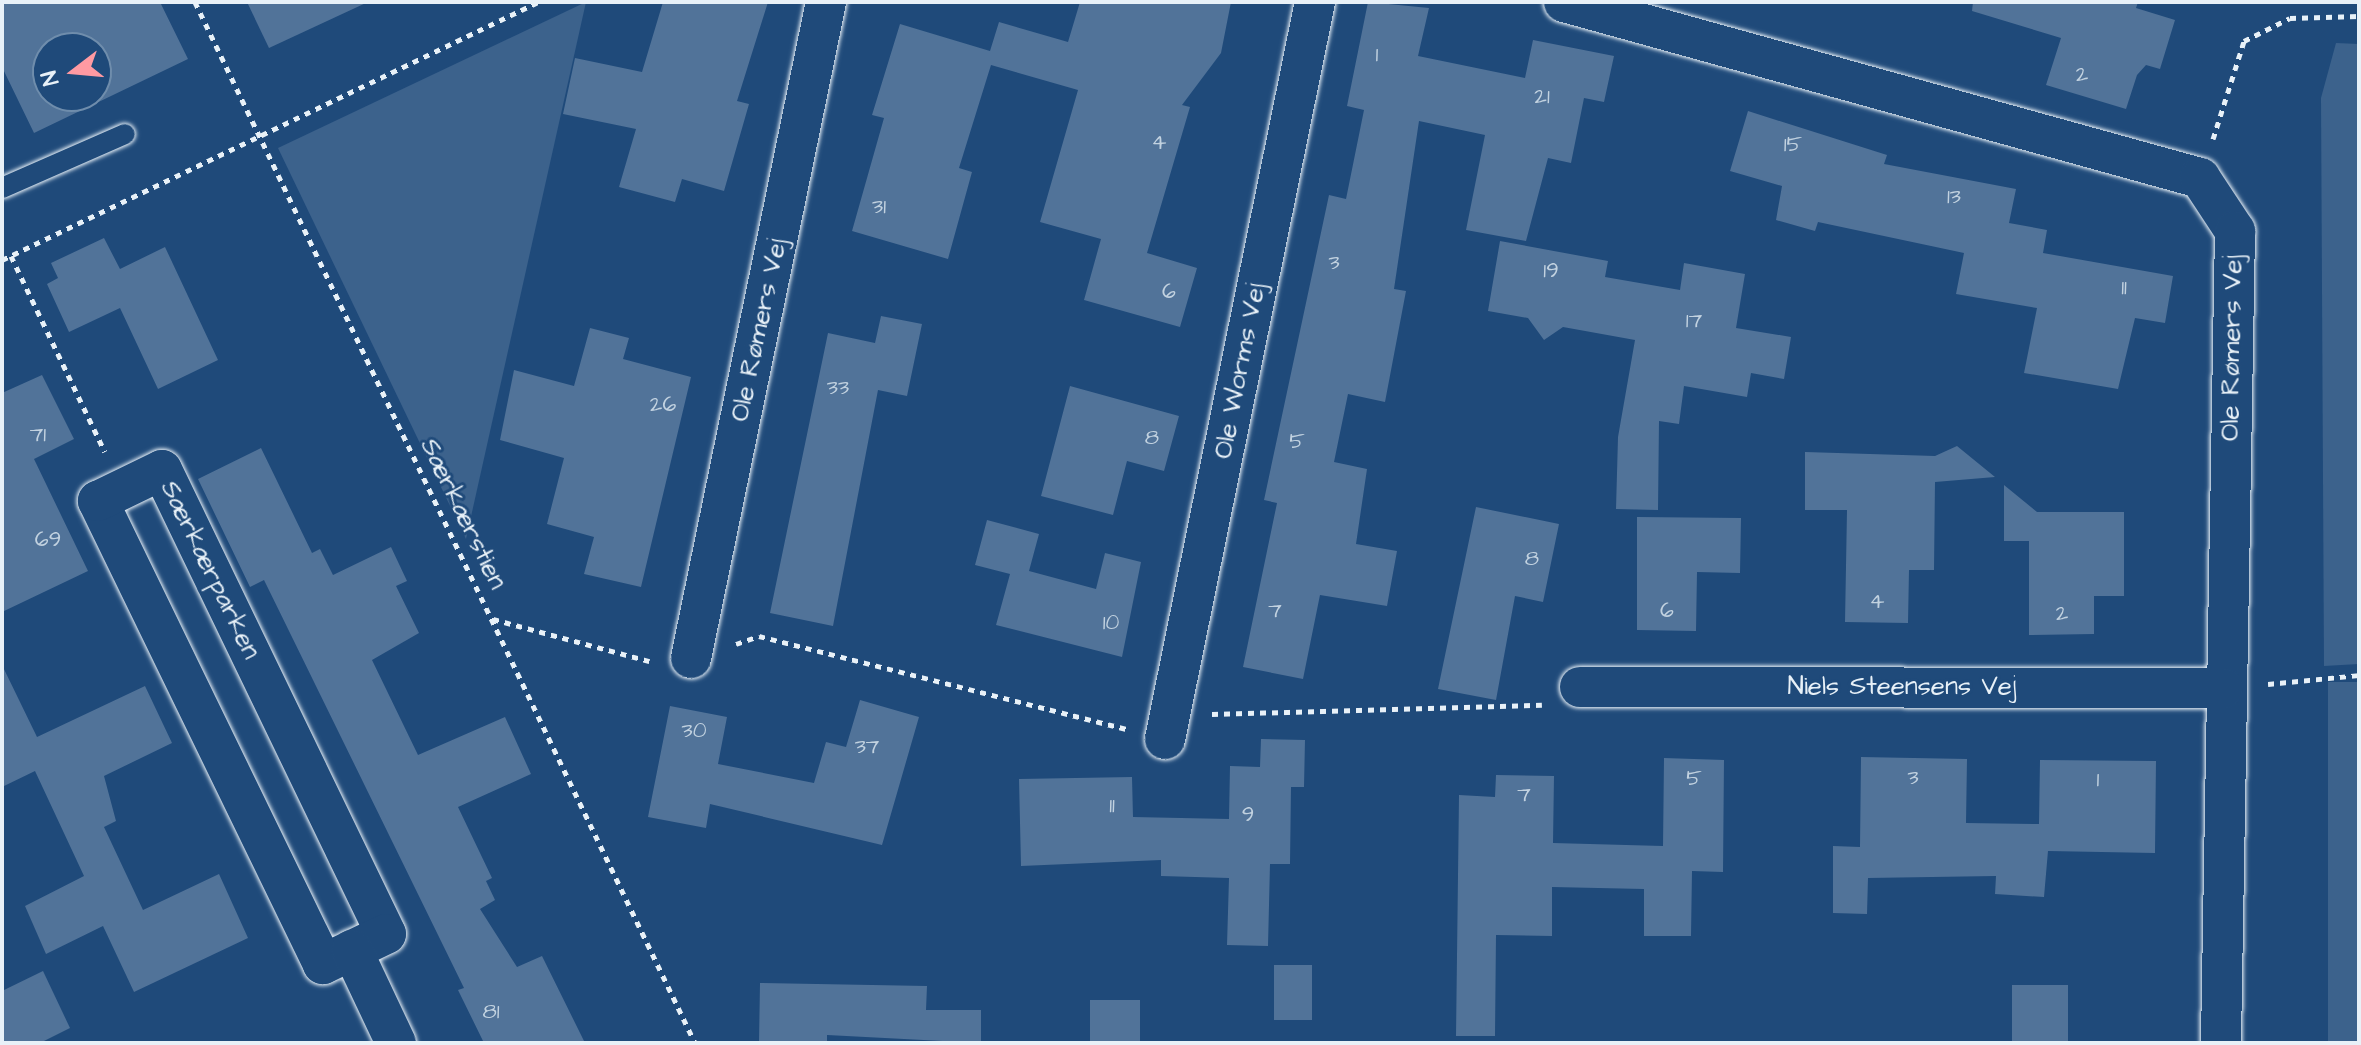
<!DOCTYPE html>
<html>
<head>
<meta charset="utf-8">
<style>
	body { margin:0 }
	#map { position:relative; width:2361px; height:1045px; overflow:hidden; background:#1f4a7a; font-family:"Architects Daughter",sans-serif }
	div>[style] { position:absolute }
	.green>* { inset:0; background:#3c628c; transform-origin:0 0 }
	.building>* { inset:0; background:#517399; transform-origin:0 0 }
	.path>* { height:5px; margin-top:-2.5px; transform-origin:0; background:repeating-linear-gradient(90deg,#e8f1f8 0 6px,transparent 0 12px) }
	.roads { filter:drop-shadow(0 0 2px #e8f1f8) drop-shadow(0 0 2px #e8f1f8) }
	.lane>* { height:20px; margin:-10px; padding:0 10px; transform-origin:10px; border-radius:10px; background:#1f4a7a }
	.street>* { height:40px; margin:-20px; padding:0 20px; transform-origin:20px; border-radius:20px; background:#1f4a7a }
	span { translate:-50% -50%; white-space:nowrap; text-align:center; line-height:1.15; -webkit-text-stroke:6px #1f4a7a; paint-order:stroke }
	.number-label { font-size:22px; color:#c2d2e0 }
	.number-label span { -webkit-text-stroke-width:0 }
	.street-label { font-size:26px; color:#e8f1f8 }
	.frame { position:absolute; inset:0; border:4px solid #e8f1f8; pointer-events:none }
	.north { position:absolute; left:32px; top:32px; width:80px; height:80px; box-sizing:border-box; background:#1f4a7a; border:2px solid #6f8dac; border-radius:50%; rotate:254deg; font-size:22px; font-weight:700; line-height:32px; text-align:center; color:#e8f1f8 }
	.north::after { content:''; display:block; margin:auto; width:28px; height:36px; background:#ff9aa2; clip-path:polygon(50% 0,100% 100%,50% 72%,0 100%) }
</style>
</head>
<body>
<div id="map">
	<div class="green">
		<i style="clip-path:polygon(586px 2px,466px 539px,278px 148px)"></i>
		<i style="clip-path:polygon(2336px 43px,2359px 44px,2359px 664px,2324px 666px,2321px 98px)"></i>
		<i style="left:2359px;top:682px;width:361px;height:31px;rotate:90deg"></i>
	</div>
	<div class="building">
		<i style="clip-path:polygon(evenodd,2px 2px,160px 2px,188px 59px,34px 133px,2px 67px,2px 2px,48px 48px,96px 48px,96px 96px,48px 96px,48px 48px)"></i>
		<i style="clip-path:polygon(247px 2px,368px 2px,269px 48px)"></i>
		<i style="clip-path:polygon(663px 2px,768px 2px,737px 101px,749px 104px,724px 191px,682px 179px,675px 202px,619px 187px,636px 129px,563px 114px,575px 58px,642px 72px)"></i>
		<i style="clip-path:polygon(1080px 2px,1231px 2px,1221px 53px,1182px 105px,1190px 107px,1147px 253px,1197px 268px,1180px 327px,1084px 300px,1101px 239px,1040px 222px,1078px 90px,991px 65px,959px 168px,972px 172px,948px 259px,852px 231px,884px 118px,872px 115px,900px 24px,990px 51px,999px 22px,1068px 42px)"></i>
		<i style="clip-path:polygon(1368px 2px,1429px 8px,1418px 56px,1525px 78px,1533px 40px,1614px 56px,1604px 102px,1584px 98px,1571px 163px,1548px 158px,1526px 241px,1466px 230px,1485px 135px,1419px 121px,1394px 289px,1406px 291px,1385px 402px,1348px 394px,1334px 462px,1367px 469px,1356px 544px,1397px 551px,1387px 606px,1320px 595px,1303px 679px,1243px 667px,1277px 503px,1264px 500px,1329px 195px,1346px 199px,1364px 110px,1347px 106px)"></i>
		<i style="clip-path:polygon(1973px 2px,2138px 2px,2136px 8px,2175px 20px,2160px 69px,2146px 65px,2137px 75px,2126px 109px,2046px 85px,2061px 38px,1972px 11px)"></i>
		<i style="clip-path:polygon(1748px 111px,1887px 155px,1884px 164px,2016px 189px,2009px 223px,2047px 230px,2043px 253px,2173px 276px,2165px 323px,2135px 318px,2118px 389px,2024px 373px,2037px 308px,1956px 294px,1964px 253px,1818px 222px,1815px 231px,1776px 220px,1782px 186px,1730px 171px)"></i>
		<i style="clip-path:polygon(104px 238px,120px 269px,165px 247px,218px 360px,158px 389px,120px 308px,69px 332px,47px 284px,58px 278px,51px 263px)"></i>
		<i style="clip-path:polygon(1500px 241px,1608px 261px,1605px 277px,1680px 290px,1684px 263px,1745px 274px,1736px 328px,1791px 337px,1784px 379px,1751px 373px,1747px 397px,1684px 386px,1679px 424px,1659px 421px,1658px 510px,1616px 509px,1618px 437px,1635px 340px,1563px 327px,1544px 340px,1528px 318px,1488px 311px)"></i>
		<i style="clip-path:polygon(881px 316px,922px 324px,907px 396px,878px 390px,833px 626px,770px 613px,828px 333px,875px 343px)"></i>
		<i style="clip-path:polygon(590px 328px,629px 338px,623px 359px,691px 377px,641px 587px,584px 574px,594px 537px,547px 524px,564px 458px,500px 440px,514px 370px,574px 386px)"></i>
		<i style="clip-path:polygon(42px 375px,74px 439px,34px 459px,88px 571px,2px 612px,2px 393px)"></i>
		<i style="clip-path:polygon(1070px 386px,1179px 416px,1164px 471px,1127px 461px,1113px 515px,1041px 496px)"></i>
		<i style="clip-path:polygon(1957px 446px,1995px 477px,1935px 482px,1934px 570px,1909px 570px,1908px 623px,1845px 622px,1847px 510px,1805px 510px,1805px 452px,1935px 456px)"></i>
		<i style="clip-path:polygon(261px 448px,312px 553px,320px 549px,333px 575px,391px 547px,407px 581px,396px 586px,419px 633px,372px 660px,418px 755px,505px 717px,531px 774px,458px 807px,492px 878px,486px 881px,495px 900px,480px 909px,517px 967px,542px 956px,585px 1043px,484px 1043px,458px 990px,464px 988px,264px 580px,250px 587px,198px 479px)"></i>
		<i style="clip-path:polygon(2004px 485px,2037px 512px,2124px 512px,2124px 596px,2094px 596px,2094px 634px,2029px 635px,2029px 541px,2004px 541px)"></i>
		<i style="clip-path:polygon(1476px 507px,1559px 524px,1543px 602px,1515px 596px,1496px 700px,1438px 689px)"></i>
		<i style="clip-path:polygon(1637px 517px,1741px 518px,1740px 573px,1697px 572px,1696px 631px,1637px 630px)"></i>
		<i style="clip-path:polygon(987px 520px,1039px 534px,1029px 571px,1096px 589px,1105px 553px,1141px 562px,1122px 657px,996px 625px,1010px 574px,975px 565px)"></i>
		<i style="clip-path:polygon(2px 665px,37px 737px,145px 686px,172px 743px,104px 776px,116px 821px,104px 827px,143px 910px,219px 874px,248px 938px,134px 992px,103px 926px,46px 954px,25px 906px,84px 876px,35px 771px,2px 787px)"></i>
		<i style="clip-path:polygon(860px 700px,919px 717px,882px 845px,710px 804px,706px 828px,648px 817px,670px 706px,727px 717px,718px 764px,814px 783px,826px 742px,846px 747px)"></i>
		<i style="clip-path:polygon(1261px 739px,1305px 740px,1304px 787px,1291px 787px,1290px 864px,1270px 864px,1268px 946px,1227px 945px,1229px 878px,1161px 876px,1161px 860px,1021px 866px,1019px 779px,1132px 777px,1133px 817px,1229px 819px,1230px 766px,1260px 767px)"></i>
		<i style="clip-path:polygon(1861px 757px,1967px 759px,1966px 823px,2039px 824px,2040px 760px,2156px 761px,2155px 853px,2048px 851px,2044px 897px,1995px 894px,1996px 876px,1868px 878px,1867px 914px,1833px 913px,1833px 846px,1860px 847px)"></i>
		<i style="clip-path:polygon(1664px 758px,1724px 760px,1723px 872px,1692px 871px,1691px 936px,1644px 936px,1644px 889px,1552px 887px,1552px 936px,1496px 935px,1495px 1036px,1456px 1036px,1459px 795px,1495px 797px,1496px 775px,1554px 776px,1553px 843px,1663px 846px)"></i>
		<i style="left:1274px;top:965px;width:38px;height:55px"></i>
		<i style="clip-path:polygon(43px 971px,70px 1028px,40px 1043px,2px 1043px,2px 991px)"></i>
		<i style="clip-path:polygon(760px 983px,927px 986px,926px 1010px,981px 1010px,981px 1043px,827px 1035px,827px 1043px,759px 1043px)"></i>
		<i style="left:2012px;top:985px;width:56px;height:58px"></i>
		<i style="left:1090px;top:1000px;width:50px;height:43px"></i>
	</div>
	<div class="path">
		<i style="left:195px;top:2px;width:1155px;rotate:64.34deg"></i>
		<i style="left:2213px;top:139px;width:103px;rotate:-72.4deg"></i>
		<i style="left:2244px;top:41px;width:51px;rotate:-26.6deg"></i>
		<i style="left:2290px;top:18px;width:69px;rotate:-1.7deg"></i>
		<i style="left:11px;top:256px;width:217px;rotate:64.4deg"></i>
		<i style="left:2px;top:260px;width:595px;rotate:-25.7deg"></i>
		<i style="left:493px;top:619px;width:162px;rotate:15.1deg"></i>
		<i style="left:736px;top:644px;width:24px;rotate:-19deg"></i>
		<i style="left:759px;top:636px;width:379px;rotate:14.2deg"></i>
		<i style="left:2268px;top:684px;width:91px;rotate:-5.6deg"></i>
		<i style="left:1212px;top:714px;width:330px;rotate:-1.6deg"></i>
	</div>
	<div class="roads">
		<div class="lane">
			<i style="left:2px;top:188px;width:134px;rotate:-23.7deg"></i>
		</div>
		<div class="street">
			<i style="left:1564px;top:2px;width:660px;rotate:15.47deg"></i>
			<i style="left:2200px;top:178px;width:64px;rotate:56.6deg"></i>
			<i style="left:2235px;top:231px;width:812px;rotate:90.99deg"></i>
			<i style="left:162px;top:470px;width:515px;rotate:64.23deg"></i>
			<i style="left:386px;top:934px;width:70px;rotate:154.5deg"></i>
			<i style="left:323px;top:964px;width:515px;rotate:-115.92deg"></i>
			<i style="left:98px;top:501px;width:71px;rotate:-25.8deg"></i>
			<i style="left:691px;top:658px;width:670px;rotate:-78.37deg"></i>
			<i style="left:1580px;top:687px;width:643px;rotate:0.09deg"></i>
			<i style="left:1165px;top:739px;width:752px;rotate:-78.5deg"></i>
			<i style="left:352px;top:950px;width:103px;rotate:64.7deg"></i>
		</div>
	</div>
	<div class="number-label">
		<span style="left:1377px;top:55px">1</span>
		<span style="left:2082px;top:75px">2</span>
		<span style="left:1542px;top:97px">21</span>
		<span style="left:1159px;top:143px">4</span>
		<span style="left:1793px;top:145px">15</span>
		<span style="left:1954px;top:197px">13</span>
		<span style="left:879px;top:207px">31</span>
		<span style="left:1334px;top:263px">3</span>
		<span style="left:1551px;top:271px">19</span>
		<span style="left:2124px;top:288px">11</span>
		<span style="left:1169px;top:292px">6</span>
		<span style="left:1694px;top:321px">17</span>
		<span style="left:838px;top:388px">33</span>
		<span style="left:663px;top:405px">26</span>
		<span style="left:38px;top:435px">71</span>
		<span style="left:1152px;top:438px">8</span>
		<span style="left:1297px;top:442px">5</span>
		<span style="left:48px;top:540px">69</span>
		<span style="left:1532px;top:559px">8</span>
		<span style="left:1877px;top:602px">4</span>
		<span style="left:1275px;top:611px">7</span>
		<span style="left:1667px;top:611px">6</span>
		<span style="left:2062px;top:614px">2</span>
		<span style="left:1111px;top:623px">10</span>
		<span style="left:694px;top:731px">30</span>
		<span style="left:867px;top:747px">37</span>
		<span style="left:1913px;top:778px">3</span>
		<span style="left:1694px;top:779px">5</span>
		<span style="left:2098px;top:780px">1</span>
		<span style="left:1524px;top:795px">7</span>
		<span style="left:1112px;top:806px">11</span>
		<span style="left:1248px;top:815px">9</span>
		<span style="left:491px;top:1012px">81</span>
	</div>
	<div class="street-label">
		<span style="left:759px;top:330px;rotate:-78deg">Ole Rømers Vej</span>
		<span style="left:2232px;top:348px;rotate:-89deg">Ole Rømers Vej</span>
		<span style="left:1240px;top:371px;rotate:-79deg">Ole Worms Vej</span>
		<span style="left:463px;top:514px;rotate:64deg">Særkærstien</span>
		<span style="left:210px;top:570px;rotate:64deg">Særkærparken</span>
		<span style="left:1902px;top:687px">Niels Steensens Vej</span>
	</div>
	<div class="frame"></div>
	<div class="north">N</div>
</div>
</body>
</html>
